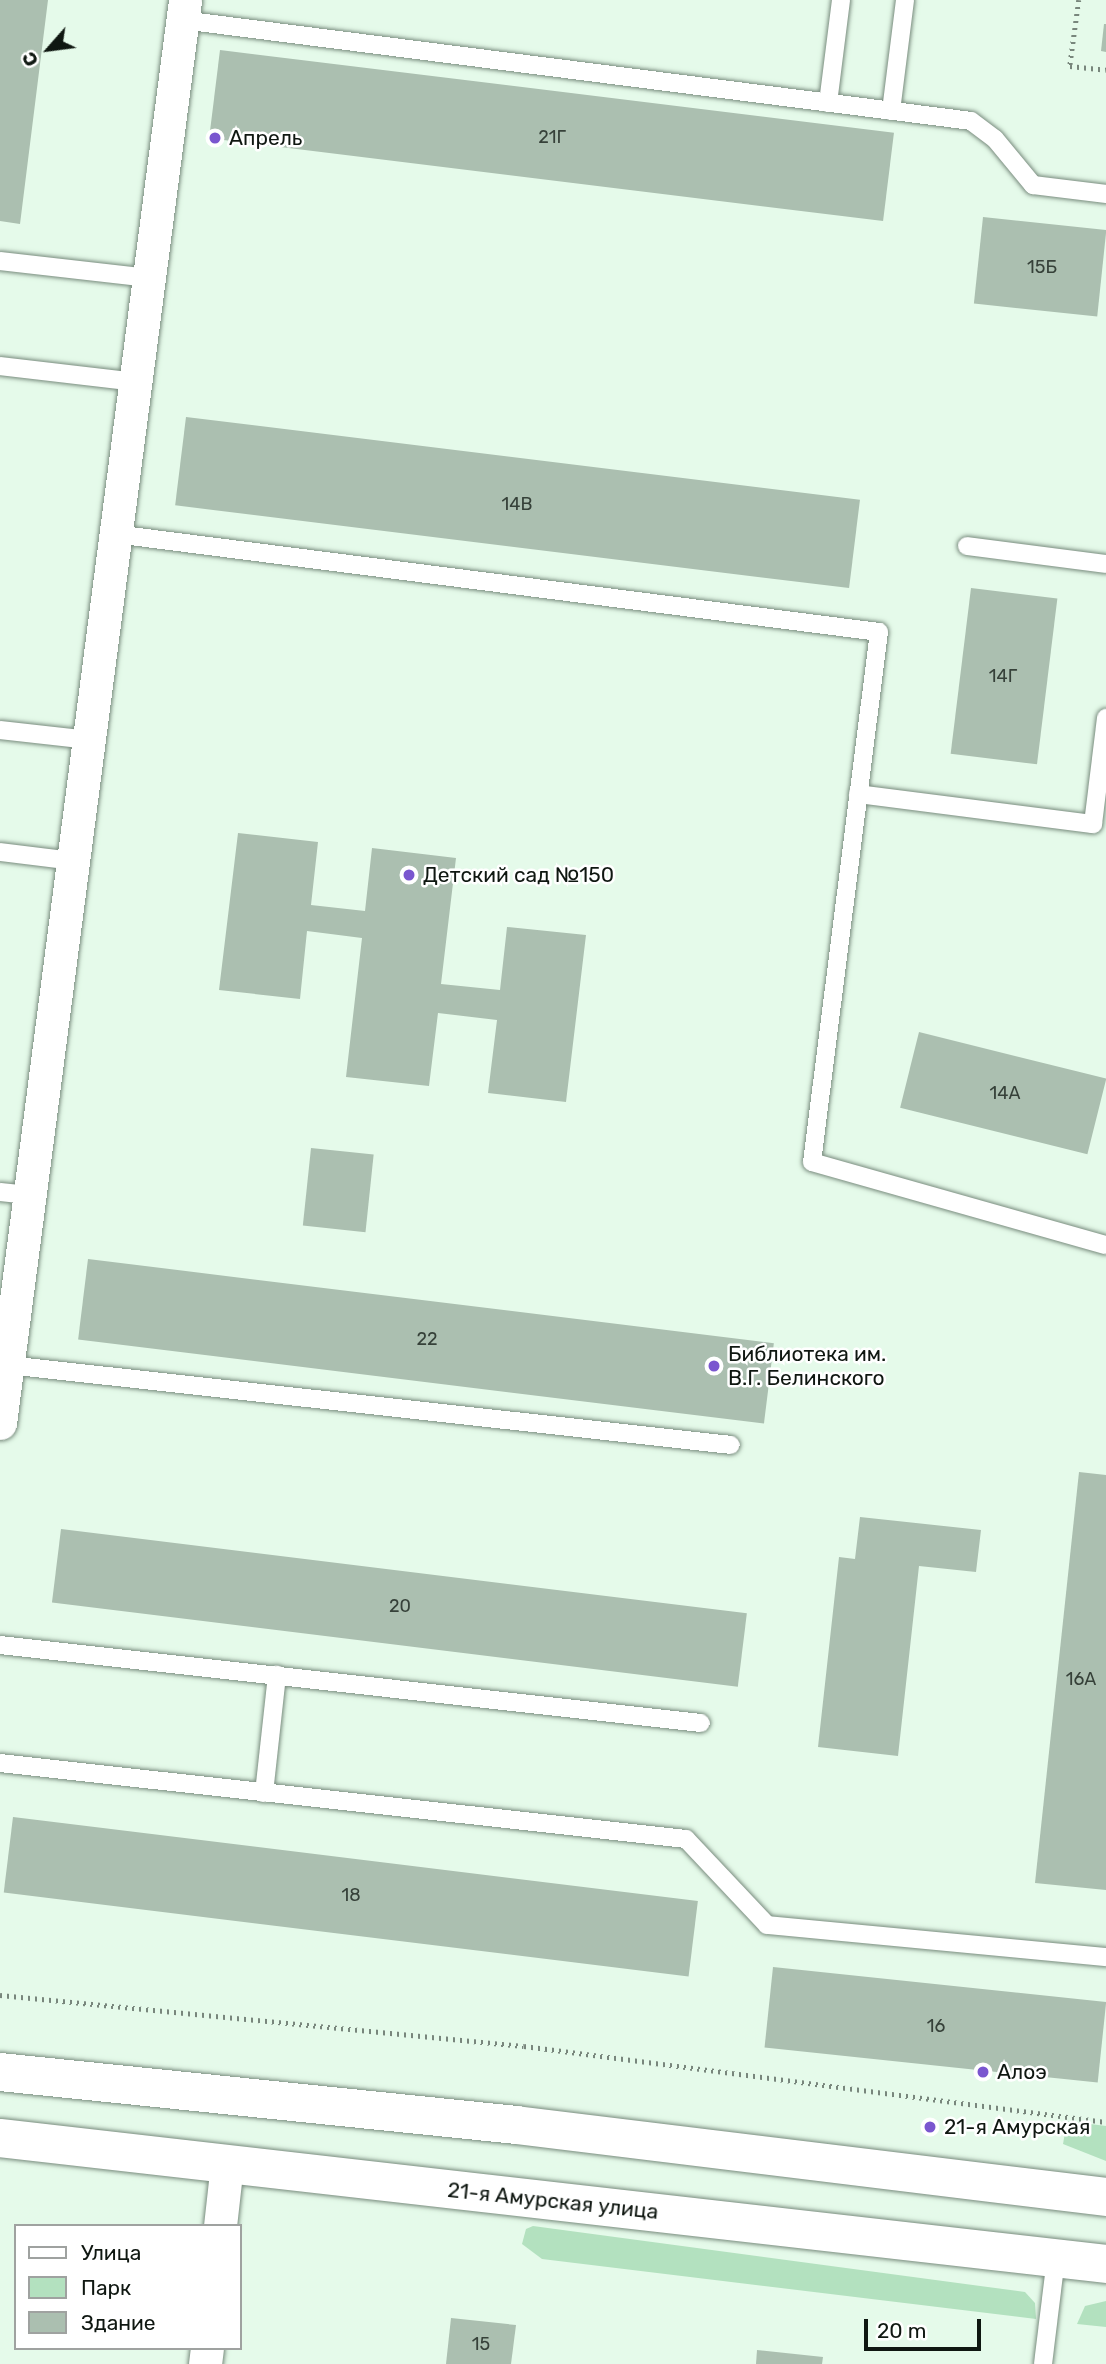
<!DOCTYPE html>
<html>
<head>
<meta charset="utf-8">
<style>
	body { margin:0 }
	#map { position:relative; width:1106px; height:2364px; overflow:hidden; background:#e5faea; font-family:Rubik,sans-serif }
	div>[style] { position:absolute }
	.green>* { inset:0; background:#b3e1bf }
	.building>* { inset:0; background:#abbfb0; transform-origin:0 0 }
	.path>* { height:4.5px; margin-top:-2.25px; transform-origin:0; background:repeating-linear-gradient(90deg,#78867c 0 2px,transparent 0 7px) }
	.roads { filter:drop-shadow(0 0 2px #798c7e) drop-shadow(0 0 2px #798c7e) }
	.service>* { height:18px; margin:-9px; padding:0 9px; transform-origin:9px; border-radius:9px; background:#fff }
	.minor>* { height:33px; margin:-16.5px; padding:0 16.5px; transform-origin:16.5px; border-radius:16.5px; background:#fff }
	.secondary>* { height:38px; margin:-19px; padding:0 19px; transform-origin:19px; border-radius:19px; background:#fff }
	.dots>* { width:19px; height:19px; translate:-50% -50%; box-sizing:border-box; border:4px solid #fff; border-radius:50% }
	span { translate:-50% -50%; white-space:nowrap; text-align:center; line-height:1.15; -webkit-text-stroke:5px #fff; paint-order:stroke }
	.number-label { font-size:18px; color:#364139 }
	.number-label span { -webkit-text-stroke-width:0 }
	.poi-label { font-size:21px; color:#0f1711 }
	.left { translate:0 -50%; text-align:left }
	.street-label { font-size:21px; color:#0f1711 }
	.legend { position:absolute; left:14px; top:2224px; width:228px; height:126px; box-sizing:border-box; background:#fff; border:2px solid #9fa2a0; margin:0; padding:9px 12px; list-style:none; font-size:21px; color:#0f1711 }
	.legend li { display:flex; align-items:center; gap:14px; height:35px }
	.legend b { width:35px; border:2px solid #9fa2a0 }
	.north { position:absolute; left:14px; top:14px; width:70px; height:70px; -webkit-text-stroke:5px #fff; paint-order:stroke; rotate:242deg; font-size:19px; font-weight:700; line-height:28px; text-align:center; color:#0f1711 }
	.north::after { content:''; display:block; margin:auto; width:24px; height:32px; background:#0f1711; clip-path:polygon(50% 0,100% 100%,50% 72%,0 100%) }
	.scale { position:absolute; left:864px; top:2319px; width:117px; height:32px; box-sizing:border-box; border:4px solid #0f1711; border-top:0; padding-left:9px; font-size:21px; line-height:24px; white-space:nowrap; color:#0f1711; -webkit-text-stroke:5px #fff; paint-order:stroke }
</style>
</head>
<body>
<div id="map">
	<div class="green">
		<i style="clip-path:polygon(1067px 2121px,1106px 2126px,1106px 2161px,1063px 2144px)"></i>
		<i style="clip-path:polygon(533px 2226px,1025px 2292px,1035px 2303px,1036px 2319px,542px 2259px,522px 2244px,526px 2229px)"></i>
		<i style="clip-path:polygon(1106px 2301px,1106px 2327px,1077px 2324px,1085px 2306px)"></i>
	</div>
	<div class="building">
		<i style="clip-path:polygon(0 0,48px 0,20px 224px,0 221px)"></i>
		<i style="clip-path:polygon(1104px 24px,1106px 24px,1106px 52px,1101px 51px)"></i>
		<i style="left:220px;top:50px;width:679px;height:89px;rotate:7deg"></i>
		<i style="left:983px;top:217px;width:124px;height:87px;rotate:6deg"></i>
		<i style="left:186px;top:417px;width:679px;height:89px;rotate:7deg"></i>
		<i style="left:971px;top:588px;width:87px;height:167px;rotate:7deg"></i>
		<i style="clip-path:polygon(238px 833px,318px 842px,311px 905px,365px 911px,372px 848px,456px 858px,441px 984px,500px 990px,507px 927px,586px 935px,566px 1102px,488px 1093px,497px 1020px,438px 1013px,429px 1086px,346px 1077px,362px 938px,307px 931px,300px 999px,219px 990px)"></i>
		<i style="left:919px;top:1032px;width:193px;height:78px;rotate:14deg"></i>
		<i style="left:311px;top:1148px;width:63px;height:78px;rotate:6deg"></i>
		<i style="left:88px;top:1259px;width:691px;height:81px;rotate:7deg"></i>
		<i style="clip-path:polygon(1079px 1472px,1106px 1475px,1106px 1890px,1035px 1883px)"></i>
		<i style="clip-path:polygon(860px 1517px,981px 1530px,976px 1572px,919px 1566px,898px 1756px,818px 1747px,839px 1557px,855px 1559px)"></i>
		<i style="left:61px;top:1529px;width:691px;height:74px;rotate:7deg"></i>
		<i style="left:13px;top:1817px;width:690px;height:76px;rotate:7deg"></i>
		<i style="left:773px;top:1967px;width:335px;height:81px;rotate:6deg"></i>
		<i style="clip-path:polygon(451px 2318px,516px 2325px,511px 2364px,446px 2364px)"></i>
		<i style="clip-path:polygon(757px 2350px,823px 2357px,822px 2364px,756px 2364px)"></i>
	</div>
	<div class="path">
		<i style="left:1079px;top:0;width:67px;rotate:97.8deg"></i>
		<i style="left:1070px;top:66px;width:36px;rotate:6deg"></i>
		<i style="left:0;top:1995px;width:526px;rotate:5.56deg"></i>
		<i style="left:524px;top:2046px;width:587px;rotate:7.44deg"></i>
	</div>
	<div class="roads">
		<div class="service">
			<i style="left:182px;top:20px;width:795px;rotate:7.29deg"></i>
			<i style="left:971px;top:121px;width:30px;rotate:37deg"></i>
			<i style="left:995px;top:139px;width:60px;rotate:50.4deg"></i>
			<i style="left:1033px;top:185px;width:74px;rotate:7deg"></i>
			<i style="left:828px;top:103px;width:104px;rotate:-82.8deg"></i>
			<i style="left:891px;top:111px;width:112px;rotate:-82.8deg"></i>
			<i style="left:0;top:261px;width:150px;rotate:6.5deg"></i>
			<i style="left:0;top:366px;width:137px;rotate:6.7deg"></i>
			<i style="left:115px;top:534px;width:770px;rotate:7.31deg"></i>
			<i style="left:879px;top:632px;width:534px;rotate:97.2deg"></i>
			<i style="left:812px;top:1162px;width:305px;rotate:15.8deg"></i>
			<i style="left:967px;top:546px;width:140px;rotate:7.4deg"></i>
			<i style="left:0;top:730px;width:90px;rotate:6.4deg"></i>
			<i style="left:858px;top:794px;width:237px;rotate:7.3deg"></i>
			<i style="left:1093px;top:824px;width:107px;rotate:-83deg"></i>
			<i style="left:0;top:852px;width:74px;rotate:7deg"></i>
			<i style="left:0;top:1192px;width:29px;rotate:6deg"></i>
			<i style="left:8px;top:1365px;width:727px;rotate:6.31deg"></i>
			<i style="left:0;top:1645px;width:705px;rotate:6.35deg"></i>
			<i style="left:0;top:1763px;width:690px;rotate:6.32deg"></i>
			<i style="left:686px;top:1839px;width:118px;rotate:46.7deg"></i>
			<i style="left:767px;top:1925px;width:341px;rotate:5.4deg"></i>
			<i style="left:264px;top:1793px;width:119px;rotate:-83.7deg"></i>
			<i style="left:1043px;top:2364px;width:107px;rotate:-83deg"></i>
		</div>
		<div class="minor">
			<i style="left:0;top:1423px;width:1435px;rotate:-82.59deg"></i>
			<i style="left:220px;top:2226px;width:62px;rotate:-83.6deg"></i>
			<i style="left:205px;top:2364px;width:16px;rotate:-83deg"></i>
		</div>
		<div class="secondary">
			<i style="left:0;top:2072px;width:519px;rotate:5.86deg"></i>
			<i style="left:516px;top:2125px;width:594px;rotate:6.96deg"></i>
			<i style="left:0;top:2138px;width:1113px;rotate:6.5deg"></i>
		</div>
	</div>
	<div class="dots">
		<i style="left:215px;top:138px;background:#7a56cf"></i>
		<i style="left:409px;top:875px;background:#7a56cf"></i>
		<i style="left:714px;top:1366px;background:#7a56cf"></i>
		<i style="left:983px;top:2072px;background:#7a56cf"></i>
		<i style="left:930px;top:2127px;background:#7a56cf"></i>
	</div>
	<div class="number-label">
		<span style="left:552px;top:137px">21Г</span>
		<span style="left:1042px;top:267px">15Б</span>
		<span style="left:517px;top:504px">14В</span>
		<span style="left:1003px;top:676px">14Г</span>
		<span style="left:1005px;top:1093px">14А</span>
		<span style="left:427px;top:1339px">22</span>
		<span style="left:400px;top:1606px">20</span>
		<span style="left:1081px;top:1679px">16А</span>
		<span style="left:351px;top:1895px">18</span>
		<span style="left:936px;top:2026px">16</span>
		<span style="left:481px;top:2344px">15</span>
	</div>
	<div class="poi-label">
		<span class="left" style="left:229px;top:138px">Апрель</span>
		<span class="left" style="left:423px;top:875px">Детский сад №150</span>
		<span class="left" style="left:728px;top:1366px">Библиотека им.<br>В.Г. Белинского</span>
		<span class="left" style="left:997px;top:2072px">Алоэ</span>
		<span class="left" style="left:944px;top:2127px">21-я Амурская</span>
	</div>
	<div class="street-label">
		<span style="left:553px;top:2201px;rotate:6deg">21-я Амурская улица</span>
	</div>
	<ul class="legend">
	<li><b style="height:9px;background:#fff"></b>Улица</li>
	<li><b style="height:19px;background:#b3e1bf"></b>Парк</li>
	<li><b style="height:19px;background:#abbfb0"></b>Здание</li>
	</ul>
	<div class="north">С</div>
	<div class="scale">20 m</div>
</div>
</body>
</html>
